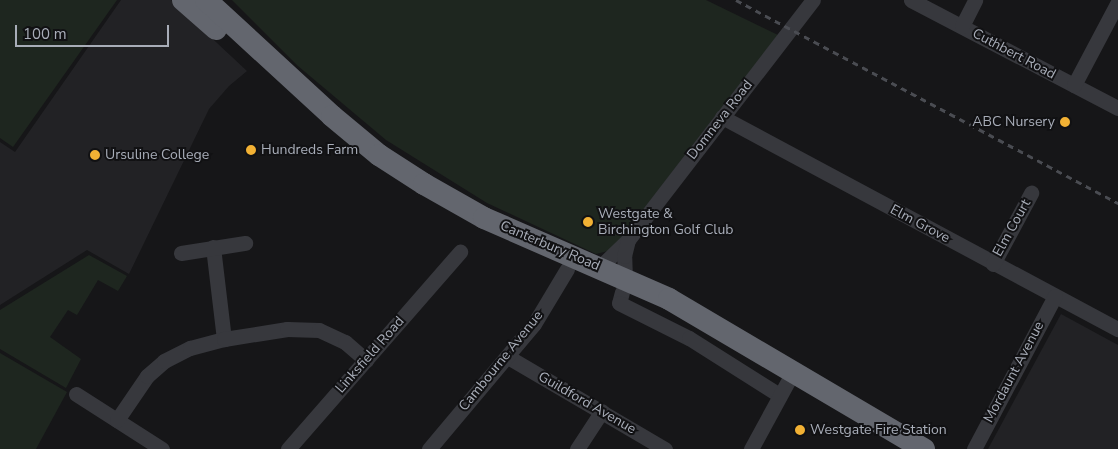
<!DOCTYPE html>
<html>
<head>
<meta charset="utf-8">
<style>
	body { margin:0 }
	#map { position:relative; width:1118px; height:449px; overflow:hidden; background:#161618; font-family:"Nunito Sans",sans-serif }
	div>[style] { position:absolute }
	.built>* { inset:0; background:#222225 }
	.green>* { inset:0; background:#1e261f }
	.minor>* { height:15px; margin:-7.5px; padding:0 7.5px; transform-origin:7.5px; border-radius:7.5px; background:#37383d }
	.highway>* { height:22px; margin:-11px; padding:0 11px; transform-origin:11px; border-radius:11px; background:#63666e }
	.rail>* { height:3px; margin-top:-1.5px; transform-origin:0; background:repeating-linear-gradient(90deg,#4a4c52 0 6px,transparent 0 11px) }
	.dots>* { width:14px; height:14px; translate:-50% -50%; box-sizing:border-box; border:2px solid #111113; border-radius:50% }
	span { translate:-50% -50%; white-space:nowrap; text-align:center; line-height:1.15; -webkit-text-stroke:4px #111113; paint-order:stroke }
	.street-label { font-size:14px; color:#a8adb8 }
	.poi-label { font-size:14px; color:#a8adb8 }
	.right { translate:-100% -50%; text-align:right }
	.left { translate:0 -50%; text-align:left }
	.scale { position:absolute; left:15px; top:25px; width:154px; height:22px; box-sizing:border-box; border:2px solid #a8adb8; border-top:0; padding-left:6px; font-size:15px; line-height:18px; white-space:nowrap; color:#a8adb8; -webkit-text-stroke:4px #111113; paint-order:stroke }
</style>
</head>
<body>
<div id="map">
	<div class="built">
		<i style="clip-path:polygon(121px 0,171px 0,247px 71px,229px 86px,209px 109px,129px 274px,87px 250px,0 305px,0 142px,15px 152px)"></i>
		<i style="clip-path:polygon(1061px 314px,1118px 345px,1118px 449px,988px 449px)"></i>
	</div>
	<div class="green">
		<i style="clip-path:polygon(0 0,117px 0,13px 147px,0 138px)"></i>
		<i style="clip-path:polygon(232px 0,706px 0,778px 35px,612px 250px,596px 254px,487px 203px,386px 140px,298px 66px)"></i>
		<i style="clip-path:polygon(89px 255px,127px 276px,118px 291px,98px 280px,77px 315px,68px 310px,50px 337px,81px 359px,66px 388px,0 349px,0 310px)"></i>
		<i style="clip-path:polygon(0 353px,67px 392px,36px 449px,0 449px)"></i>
	</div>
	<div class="minor">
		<i style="left:911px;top:0;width:233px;rotate:27.6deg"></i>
		<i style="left:962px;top:26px;width:29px;rotate:-63deg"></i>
		<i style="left:1074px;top:85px;width:94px;rotate:-62.1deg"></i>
		<i style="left:722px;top:117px;width:449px;rotate:28.2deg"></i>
		<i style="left:213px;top:247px;width:93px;rotate:83.2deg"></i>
		<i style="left:181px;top:253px;width:65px;rotate:-8.9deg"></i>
		<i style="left:993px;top:264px;width:81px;rotate:-61.8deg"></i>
		<i style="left:600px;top:267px;width:39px;rotate:-44deg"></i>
		<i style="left:628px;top:240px;width:303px;rotate:-52.4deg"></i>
		<i style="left:625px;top:279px;width:23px;rotate:-92deg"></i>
		<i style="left:624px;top:256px;width:16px;rotate:-76deg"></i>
		<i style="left:622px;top:292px;width:11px;rotate:105deg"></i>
		<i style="left:619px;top:303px;width:78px;rotate:26.6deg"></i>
		<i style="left:689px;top:338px;width:107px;rotate:32.3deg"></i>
		<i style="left:508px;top:357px;width:182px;rotate:30.4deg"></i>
		<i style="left:76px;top:394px;width:102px;rotate:32.6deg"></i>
		<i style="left:117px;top:420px;width:53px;rotate:-55.7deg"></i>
		<i style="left:147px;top:376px;width:23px;rotate:-41deg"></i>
		<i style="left:164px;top:361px;width:29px;rotate:-27deg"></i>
		<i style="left:190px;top:348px;width:35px;rotate:-15deg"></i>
		<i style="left:224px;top:339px;width:64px;rotate:-9deg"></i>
		<i style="left:287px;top:329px;width:32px;rotate:2deg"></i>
		<i style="left:319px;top:330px;width:29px;rotate:25deg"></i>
		<i style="left:345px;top:342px;width:28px;rotate:41deg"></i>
		<i style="left:288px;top:449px;width:262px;rotate:-48.9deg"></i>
		<i style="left:429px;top:449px;width:163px;rotate:-50deg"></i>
		<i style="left:534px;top:324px;width:64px;rotate:-59deg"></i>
		<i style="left:577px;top:449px;width:45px;rotate:-56.7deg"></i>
		<i style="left:751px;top:449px;width:88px;rotate:-61.4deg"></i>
		<i style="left:974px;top:449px;width:173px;rotate:-62.1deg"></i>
	</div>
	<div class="highway">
		<i style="left:183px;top:0;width:44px;rotate:41.3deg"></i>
		<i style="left:206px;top:0;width:171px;rotate:42.6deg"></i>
		<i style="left:332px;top:116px;width:61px;rotate:39.7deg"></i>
		<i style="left:379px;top:155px;width:54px;rotate:32.8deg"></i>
		<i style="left:424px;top:184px;width:69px;rotate:29.5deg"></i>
		<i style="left:484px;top:218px;width:202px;rotate:23.6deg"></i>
		<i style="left:669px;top:299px;width:296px;rotate:30.5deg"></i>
	</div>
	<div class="rail">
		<i style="left:736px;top:0;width:433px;rotate:28deg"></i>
	</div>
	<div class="dots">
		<i style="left:1065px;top:122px;background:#f2b134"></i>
		<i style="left:251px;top:150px;background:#f2b134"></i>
		<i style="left:95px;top:155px;background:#f2b134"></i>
		<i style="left:588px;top:222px;background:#f2b134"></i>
		<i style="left:800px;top:430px;background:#f2b134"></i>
	</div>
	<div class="street-label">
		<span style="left:1014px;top:54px;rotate:28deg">Cuthbert Road</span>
		<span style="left:720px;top:120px;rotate:-52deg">Domneva Road</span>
		<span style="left:920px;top:224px;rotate:28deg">Elm Grove</span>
		<span style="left:1012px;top:228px;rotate:-61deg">Elm Court</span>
		<span style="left:550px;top:246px;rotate:23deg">Canterbury Road</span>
		<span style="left:370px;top:355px;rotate:-49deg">Linksfield Road</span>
		<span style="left:501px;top:361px;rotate:-51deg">Cambourne Avenue</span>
		<span style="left:1014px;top:372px;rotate:-62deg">Mordaunt Avenue</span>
		<span style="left:587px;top:403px;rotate:30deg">Guildford Avenue</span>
	</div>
	<div class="poi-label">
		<span class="right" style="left:1055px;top:122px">ABC Nursery</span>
		<span class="left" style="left:261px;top:150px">Hundreds Farm</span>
		<span class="left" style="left:105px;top:155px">Ursuline College</span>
		<span class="left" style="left:598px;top:222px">Westgate &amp;<br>Birchington Golf Club</span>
		<span class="left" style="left:810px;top:430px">Westgate Fire Station</span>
	</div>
	<div class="scale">100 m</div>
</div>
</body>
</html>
